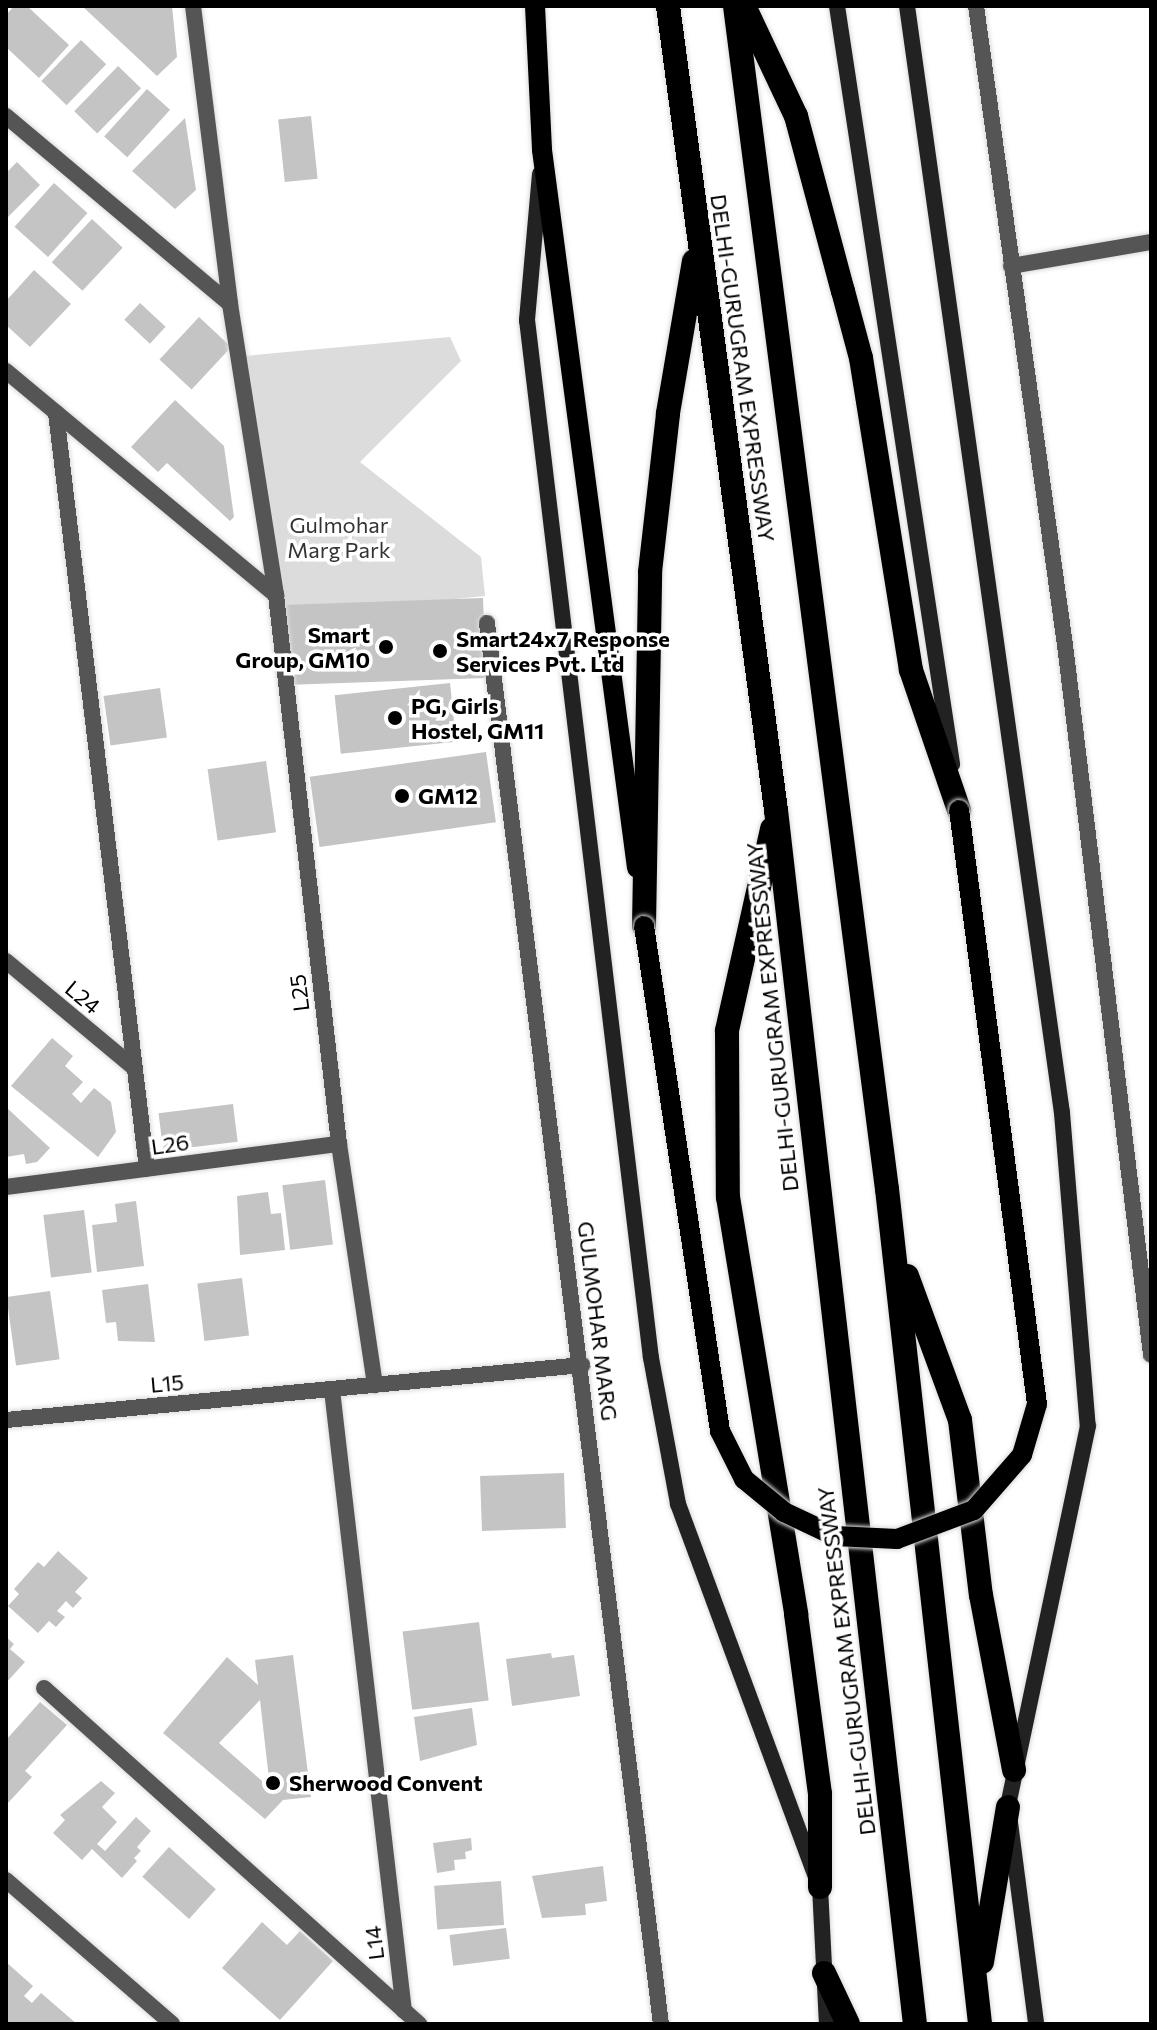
<!DOCTYPE html>
<html>
<head>
<meta charset="utf-8">
<style>
	body { margin:0 }
	#map { position:relative; width:1157px; height:2030px; overflow:hidden; background:#fff; font-family:Commissioner,sans-serif }
	div>[style] { position:absolute }
	.green>* { inset:0; background:#dcdcdc }
	.building>* { inset:0; background:#c4c4c4; transform-origin:0 0 }
	.roads { filter:drop-shadow(0 0 2px #dbdbdb) drop-shadow(0 0 2px #dbdbdb) }
	.minor>* { height:16px; margin:-8px; padding:0 8px; transform-origin:8px; border-radius:8px; background:#555 }
	.secondary>* { height:16px; margin:-8px; padding:0 8px; transform-origin:8px; border-radius:8px; background:#222 }
	.primary>* { height:20px; margin:-10px; padding:0 10px; transform-origin:10px; border-radius:10px; background:#000 }
	.motorway>* { height:24px; margin:-12px; padding:0 12px; transform-origin:12px; border-radius:12px; background:#000 }
	.bridges { filter:drop-shadow(0 0 2px #dbdbdb) drop-shadow(0 0 2px #dbdbdb) }
	.primary-bridge>* { height:20px; margin:-10px; padding:0 10px; transform-origin:10px; border-radius:10px; background:#000 }
	.dots>* { width:22px; height:22px; translate:-50% -50%; box-sizing:border-box; border:4px solid #fff; border-radius:50% }
	span { translate:-50% -50%; white-space:nowrap; text-align:center; line-height:1.15; -webkit-text-stroke:7px #fff; paint-order:stroke }
	.street-label { font-size:22px; color:#000 }
	.park-label { font-size:22px; color:#333 }
	.poi-label { font-size:22px; color:#000; font-weight:700 }
	.right { translate:-100% -50%; text-align:right }
	.left { translate:0 -50%; text-align:left }
	.frame { position:absolute; inset:0; border:8px solid #000; pointer-events:none }
</style>
</head>
<body>
<div id="map">
	<div class="green">
		<i style="clip-path:polygon(450px 337px,461px 361px,360px 462px,481px 557px,485px 596px,283px 616px,244px 356px)"></i>
	</div>
	<div class="building">
		<i style="clip-path:polygon(14px 6px,27px 6px,69px 45px,39px 78px,6px 47px,6px 15px)"></i>
		<i style="clip-path:polygon(82px 6px,172px 6px,177px 57px,157px 76px)"></i>
		<i style="left:81px;top:40px;width:35px;height:57px;rotate:44deg"></i>
		<i style="left:118px;top:66px;width:32px;height:63px;rotate:44deg"></i>
		<i style="left:147px;top:89px;width:31px;height:64px;rotate:42deg"></i>
		<i style="left:311px;top:116px;width:63px;height:33px;rotate:84deg"></i>
		<i style="clip-path:polygon(185px 118px,196px 190px,175px 209px,132px 171px)"></i>
		<i style="clip-path:polygon(17px 162px,40px 185px,6px 219px,6px 173px)"></i>
		<i style="left:54px;top:183px;width:45px;height:59px;rotate:42deg"></i>
		<i style="left:92px;top:219px;width:42px;height:59px;rotate:43deg"></i>
		<i style="clip-path:polygon(34px 270px,71px 304px,30px 347px,6px 325px,6px 301px)"></i>
		<i style="left:140px;top:303px;width:35px;height:23px;rotate:43deg"></i>
		<i style="left:199px;top:317px;width:44px;height:58px;rotate:43deg"></i>
		<i style="clip-path:polygon(175px 400px,224px 446px,234px 517px,230px 521px,167px 463px,158px 472px,131px 447px)"></i>
		<i style="left:483px;top:598px;width:80px;height:201px;rotate:88deg"></i>
		<i style="left:450px;top:683px;width:59px;height:116px;rotate:84deg"></i>
		<i style="left:160px;top:688px;width:50px;height:57px;rotate:82deg"></i>
		<i style="left:486px;top:752px;width:71px;height:178px;rotate:82deg"></i>
		<i style="left:266px;top:761px;width:72px;height:59px;rotate:82deg"></i>
		<i style="clip-path:polygon(52px 1038px,73px 1056px,65px 1066px,83px 1082px,72px 1094px,81px 1103px,94px 1088px,111px 1102px,116px 1132px,98px 1157px,11px 1086px)"></i>
		<i style="left:233px;top:1104px;width:38px;height:75px;rotate:83deg"></i>
		<i style="clip-path:polygon(6px 1107px,50px 1148px,37px 1162px,26px 1164px,24px 1154px,6px 1157px)"></i>
		<i style="left:325px;top:1180px;width:65px;height:43px;rotate:83deg"></i>
		<i style="clip-path:polygon(268px 1192px,271px 1214px,281px 1213px,285px 1250px,240px 1255px,237px 1196px)"></i>
		<i style="clip-path:polygon(136px 1201px,144px 1266px,97px 1272px,92px 1225px,117px 1222px,115px 1204px)"></i>
		<i style="left:84px;top:1210px;width:63px;height:41px;rotate:83deg"></i>
		<i style="left:242px;top:1278px;width:58px;height:45px;rotate:83deg"></i>
		<i style="clip-path:polygon(148px 1284px,155px 1342px,118px 1341px,116px 1322px,106px 1323px,102px 1290px)"></i>
		<i style="left:50px;top:1291px;width:69px;height:44px;rotate:82deg"></i>
		<i style="left:564px;top:1473px;width:55px;height:84px;rotate:88deg"></i>
		<i style="clip-path:polygon(58px 1551px,88px 1578px,75px 1592px,82px 1598px,73px 1608px,66px 1601px,57px 1611px,65px 1617px,56px 1627px,49px 1621px,38px 1633px,8px 1606px,19px 1594px,14px 1589px,38px 1562px,44px 1567px)"></i>
		<i style="left:479px;top:1622px;width:79px;height:77px;rotate:83deg"></i>
		<i style="clip-path:polygon(6px 1637px,14px 1644px,10px 1649px,25px 1662px,6px 1683px)"></i>
		<i style="clip-path:polygon(551px 1653px,552px 1658px,574px 1655px,580px 1696px,512px 1706px,506px 1659px)"></i>
		<i style="clip-path:polygon(evenodd,293px 1655px,311px 1797px,283px 1800px,265px 1819px,163px 1733px,227px 1657px,258px 1685px,255px 1660px,293px 1655px,260px 1700px,270px 1788px,219px 1743px,260px 1700px)"></i>
		<i style="clip-path:polygon(40px 1702px,67px 1725px,25px 1771px,32px 1777px,8px 1803px,6px 1740px)"></i>
		<i style="clip-path:polygon(472px 1708px,477px 1745px,420px 1761px,414px 1717px)"></i>
		<i style="clip-path:polygon(101px 1781px,115px 1793px,102px 1807px,117px 1822px,97px 1844px,105px 1851px,136px 1817px,151px 1831px,137px 1847px,141px 1851px,134px 1858px,137px 1861px,122px 1878px,92px 1849px,82px 1860px,53px 1833px,65px 1820px,60px 1815px)"></i>
		<i style="clip-path:polygon(471px 1838px,472px 1850px,465px 1852px,466px 1859px,454px 1860px,455px 1870px,437px 1873px,433px 1843px)"></i>
		<i style="left:169px;top:1847px;width:63px;height:40px;rotate:42deg"></i>
		<i style="clip-path:polygon(603px 1866px,607px 1901px,585px 1904px,586px 1915px,542px 1918px,532px 1876px)"></i>
		<i style="left:501px;top:1881px;width:44px;height:67px;rotate:86deg"></i>
		<i style="clip-path:polygon(262px 1922px,287px 1945px,300px 1931px,333px 1961px,280px 2020px,222px 1968px)"></i>
		<i style="left:506px;top:1928px;width:31px;height:57px;rotate:83deg"></i>
		<i style="clip-path:polygon(6px 1962px,33px 1986px,24px 1996px,32px 2003px,41px 1993px,77px 2024px,6px 2024px)"></i>
	</div>
	<div class="roads">
		<div class="minor">
			<i style="left:193px;top:6px;width:300px;rotate:82.9deg"></i>
			<i style="left:230px;top:304px;width:295px;rotate:81deg"></i>
			<i style="left:276px;top:595px;width:553px;rotate:83.45deg"></i>
			<i style="left:339px;top:1144px;width:244px;rotate:81.5deg"></i>
			<i style="left:976px;top:6px;width:645px;rotate:82.07deg"></i>
			<i style="left:1065px;top:645px;width:715px;rotate:83.09deg"></i>
			<i style="left:6px;top:116px;width:292px;rotate:40deg"></i>
			<i style="left:1011px;top:266px;width:142px;rotate:-9.7deg"></i>
			<i style="left:6px;top:371px;width:351px;rotate:39.7deg"></i>
			<i style="left:56px;top:413px;width:761px;rotate:83.14deg"></i>
			<i style="left:487px;top:623px;width:1412px;rotate:82.92deg"></i>
			<i style="left:6px;top:961px;width:165px;rotate:39.8deg"></i>
			<i style="left:6px;top:1187px;width:336px;rotate:-7.4deg"></i>
			<i style="left:332px;top:1390px;width:625px;rotate:83.39deg"></i>
			<i style="left:6px;top:1420px;width:579px;rotate:-5.45deg"></i>
			<i style="left:44px;top:1688px;width:504px;rotate:41.86deg"></i>
			<i style="left:6px;top:1880px;width:220px;rotate:40.9deg"></i>
		</div>
		<div class="secondary">
			<i style="left:837px;top:6px;width:767px;rotate:81.37deg"></i>
			<i style="left:907px;top:6px;width:1118px;rotate:82.03deg"></i>
			<i style="left:1062px;top:1113px;width:314px;rotate:85.3deg"></i>
			<i style="left:1088px;top:1426px;width:389px;rotate:101.9deg"></i>
			<i style="left:1008px;top:1807px;width:219px;rotate:82.6deg"></i>
			<i style="left:540px;top:174px;width:147px;rotate:95.1deg"></i>
			<i style="left:527px;top:320px;width:1045px;rotate:83.19deg"></i>
			<i style="left:651px;top:1358px;width:148px;rotate:79.5deg"></i>
			<i style="left:678px;top:1504px;width:408px;rotate:69.7deg"></i>
			<i style="left:820px;top:1887px;width:137px;rotate:87.1deg"></i>
		</div>
		<div class="primary">
			<i style="left:535px;top:6px;width:144px;rotate:87.2deg"></i>
			<i style="left:542px;top:150px;width:724px;rotate:82.46deg"></i>
		</div>
		<div class="motorway">
			<i style="left:668px;top:6px;width:811px;rotate:82.35deg"></i>
			<i style="left:776px;top:810px;width:1222px;rotate:83.47deg"></i>
			<i style="left:735px;top:6px;width:1193px;rotate:82.68deg"></i>
			<i style="left:887px;top:1189px;width:840px;rotate:83.64deg"></i>
			<i style="left:744px;top:6px;width:122px;rotate:64.7deg"></i>
			<i style="left:796px;top:116px;width:181px;rotate:75deg"></i>
			<i style="left:843px;top:291px;width:69px;rotate:75deg"></i>
			<i style="left:861px;top:358px;width:316px;rotate:80.9deg"></i>
			<i style="left:911px;top:670px;width:148px;rotate:71.1deg"></i>
			<i style="left:772px;top:829px;width:207px;rotate:102.6deg"></i>
			<i style="left:727px;top:1031px;width:166px;rotate:89.7deg"></i>
			<i style="left:728px;top:1197px;width:423px;rotate:80.7deg"></i>
			<i style="left:796px;top:1614px;width:182px;rotate:82.4deg"></i>
			<i style="left:820px;top:1794px;width:93px;rotate:90deg"></i>
			<i style="left:644px;top:926px;width:354px;rotate:-89deg"></i>
			<i style="left:650px;top:572px;width:160px;rotate:-83.5deg"></i>
			<i style="left:668px;top:413px;width:154px;rotate:-80.3deg"></i>
			<i style="left:907px;top:1276px;width:153px;rotate:69.8deg"></i>
			<i style="left:960px;top:1420px;width:176px;rotate:83.2deg"></i>
			<i style="left:981px;top:1595px;width:178px;rotate:79.3deg"></i>
			<i style="left:982px;top:1962px;width:157px;rotate:-80.5deg"></i>
			<i style="left:824px;top:1973px;width:56px;rotate:64.8deg"></i>
		</div>
	</div>
	<div class="bridges">
		<div class="primary-bridge">
			<i style="left:644px;top:926px;width:511px;rotate:81.44deg"></i>
			<i style="left:720px;top:1431px;width:54px;rotate:63.4deg"></i>
			<i style="left:744px;top:1479px;width:52px;rotate:39.5deg"></i>
			<i style="left:784px;top:1512px;width:56px;rotate:25.2deg"></i>
			<i style="left:835px;top:1536px;width:62px;rotate:2.8deg"></i>
			<i style="left:897px;top:1539px;width:82px;rotate:-20.6deg"></i>
			<i style="left:974px;top:1510px;width:73px;rotate:-48.9deg"></i>
			<i style="left:1022px;top:1455px;width:53px;rotate:-73.6deg"></i>
			<i style="left:1037px;top:1404px;width:599px;rotate:-97.48deg"></i>
		</div>
	</div>
	<div class="dots">
		<i style="left:386px;top:647px;background:#000"></i>
		<i style="left:440px;top:651px;background:#000"></i>
		<i style="left:395px;top:718px;background:#000"></i>
		<i style="left:402px;top:796px;background:#000"></i>
		<i style="left:273px;top:1783px;background:#000"></i>
	</div>
	<div class="street-label">
		<span style="left:743px;top:368px;rotate:82deg">DELHI-GURUGRAM EXPRESSWAY</span>
		<span style="left:299px;top:993px;rotate:-97deg">L25</span>
		<span style="left:83px;top:997px;rotate:40deg">L24</span>
		<span style="left:772px;top:1017px;rotate:-96deg">DELHI-GURUGRAM EXPRESSWAY</span>
		<span style="left:170px;top:1144px;rotate:-8deg">L26</span>
		<span style="left:598px;top:1321px;rotate:83deg">GULMOHAR MARG</span>
		<span style="left:167px;top:1383px;rotate:-5deg">L15</span>
		<span style="left:846px;top:1661px;rotate:-97deg">DELHI-GURUGRAM EXPRESSWAY</span>
		<span style="left:374px;top:1943px;rotate:-97deg">L14</span>
	</div>
	<div class="park-label">
		<span style="left:339px;top:537px">Gulmohar<br>Marg Park</span>
	</div>
	<div class="poi-label">
		<span class="right" style="left:370px;top:647px">Smart<br>Group, GM10</span>
		<span class="left" style="left:456px;top:651px">Smart24x7 Response<br>Services Pvt. Ltd</span>
		<span class="left" style="left:411px;top:718px">PG, Girls<br>Hostel, GM11</span>
		<span class="left" style="left:418px;top:796px">GM12</span>
		<span class="left" style="left:289px;top:1783px">Sherwood Convent</span>
	</div>
	<div class="frame"></div>
</div>
</body>
</html>
